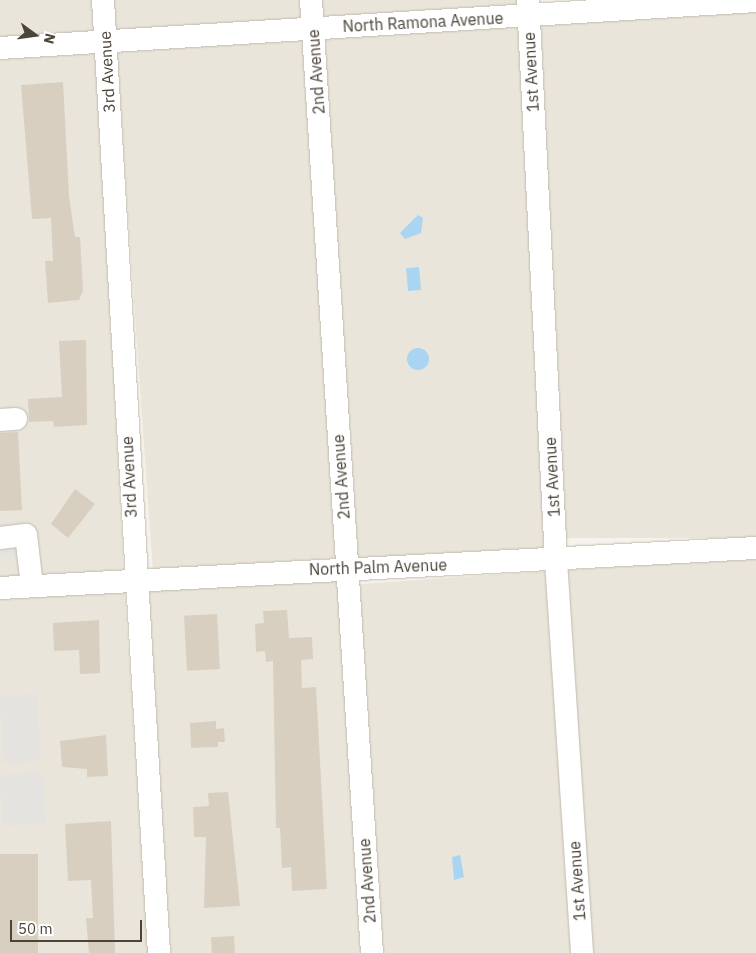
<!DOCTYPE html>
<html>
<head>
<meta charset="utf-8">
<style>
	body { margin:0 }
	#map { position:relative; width:756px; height:953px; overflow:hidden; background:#f6f3ec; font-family:"IBM Plex Sans",sans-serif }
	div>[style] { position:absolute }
	.residential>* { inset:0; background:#eae5da; transform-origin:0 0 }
	.parking>* { inset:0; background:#e5e3e0; transform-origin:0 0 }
	.water>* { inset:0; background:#a9d4f2; transform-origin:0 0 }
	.round { border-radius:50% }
	.building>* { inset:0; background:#d8cfc1; transform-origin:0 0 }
	.roads { filter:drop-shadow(0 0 1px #c2bbae) drop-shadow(0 0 1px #c2bbae) }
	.minor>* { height:22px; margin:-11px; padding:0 11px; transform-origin:11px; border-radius:11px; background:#fff }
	span { translate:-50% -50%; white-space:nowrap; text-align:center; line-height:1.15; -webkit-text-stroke:4px #fff; paint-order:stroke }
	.street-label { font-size:16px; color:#4b4439 }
	.north { position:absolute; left:10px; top:10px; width:50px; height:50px; -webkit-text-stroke:4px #fff; paint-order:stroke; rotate:104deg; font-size:14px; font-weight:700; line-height:20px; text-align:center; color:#4b4439 }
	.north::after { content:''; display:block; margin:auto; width:18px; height:22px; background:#4b4439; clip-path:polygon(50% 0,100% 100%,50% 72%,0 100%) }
	.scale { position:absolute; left:10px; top:920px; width:132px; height:22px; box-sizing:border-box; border:2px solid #4b4439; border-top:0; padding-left:6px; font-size:15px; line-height:18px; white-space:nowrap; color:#4b4439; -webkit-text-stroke:4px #fff; paint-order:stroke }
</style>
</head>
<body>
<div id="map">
	<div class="residential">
		<i style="clip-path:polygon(0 0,92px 0,94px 32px,0 39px)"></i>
		<i style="clip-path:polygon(113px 0,301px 0,302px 19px,115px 31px)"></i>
		<i style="clip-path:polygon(322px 0,517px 0,518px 7px,323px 18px)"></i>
		<i style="left:756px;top:10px;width:528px;height:217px;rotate:90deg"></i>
		<i style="left:519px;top:26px;width:527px;height:195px;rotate:87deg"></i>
		<i style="left:303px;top:38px;width:521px;height:187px;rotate:86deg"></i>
		<i style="clip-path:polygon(96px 51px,124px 570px,0 578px,0 57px)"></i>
		<i style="clip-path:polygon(756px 557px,756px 953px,592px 953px,567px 570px)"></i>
		<i style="left:546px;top:571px;width:383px;height:189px;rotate:86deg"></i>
		<i style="left:337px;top:577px;width:377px;height:192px;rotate:86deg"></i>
		<i style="clip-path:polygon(125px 589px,148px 953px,0 953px,0 597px)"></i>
	</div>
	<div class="parking">
		<i style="left:30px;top:521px;width:35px;height:30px;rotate:87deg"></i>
		<i style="left:37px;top:694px;width:67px;height:37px;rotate:87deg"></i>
		<i style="left:43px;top:773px;width:51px;height:43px;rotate:87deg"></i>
	</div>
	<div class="water">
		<i style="clip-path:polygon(418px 215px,423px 218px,421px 233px,405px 239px,400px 233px)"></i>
		<i style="left:419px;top:267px;width:23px;height:13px;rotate:85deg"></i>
		<i class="round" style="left:407px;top:348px;width:22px;height:22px"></i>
		<i style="clip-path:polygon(460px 855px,464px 877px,454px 880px,452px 857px)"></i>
	</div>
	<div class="building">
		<i style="clip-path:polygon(63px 82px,69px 196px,75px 237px,80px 237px,83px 291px,79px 300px,48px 303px,45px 261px,53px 261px,51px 218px,32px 219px,21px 85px)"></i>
		<i style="clip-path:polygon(86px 340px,87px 425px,54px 427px,53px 421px,29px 422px,28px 399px,62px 397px,59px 341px)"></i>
		<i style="clip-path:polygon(18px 432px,22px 510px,0 511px,0 433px)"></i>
		<i style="clip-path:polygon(75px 489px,95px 504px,68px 538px,51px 524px)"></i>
		<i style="clip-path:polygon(287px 610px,289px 638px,312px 637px,313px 659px,301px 660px,302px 688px,316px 687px,327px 889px,292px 891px,291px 867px,282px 868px,280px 828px,276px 828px,273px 661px,266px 662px,265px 651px,256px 652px,255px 624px,264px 623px,263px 611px)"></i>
		<i style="left:217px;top:614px;width:55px;height:33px;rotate:87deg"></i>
		<i style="clip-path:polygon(99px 620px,100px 673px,80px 674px,79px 650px,54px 651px,53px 623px)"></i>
		<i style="clip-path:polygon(216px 721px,216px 729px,224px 728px,225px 742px,218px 742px,218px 747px,191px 748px,190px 723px)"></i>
		<i style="clip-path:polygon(106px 735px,108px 776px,87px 777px,87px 769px,62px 767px,60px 741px)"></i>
		<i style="clip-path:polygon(228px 792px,240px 906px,204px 908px,206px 837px,194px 837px,193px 807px,209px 806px,208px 793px)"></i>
		<i style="clip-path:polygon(111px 821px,115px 953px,89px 953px,86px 918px,93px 918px,91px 880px,68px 881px,65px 824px)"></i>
		<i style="left:38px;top:854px;width:99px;height:38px;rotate:90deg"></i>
		<i style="left:234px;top:936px;width:17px;height:23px;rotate:87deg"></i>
	</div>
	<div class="roads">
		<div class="minor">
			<i style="left:103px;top:0;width:955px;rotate:86.64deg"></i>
			<i style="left:311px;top:0;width:955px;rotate:86.34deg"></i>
			<i style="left:528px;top:0;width:562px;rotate:87.14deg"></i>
			<i style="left:556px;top:561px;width:393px;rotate:86.2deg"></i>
			<i style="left:0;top:48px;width:757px;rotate:-3.56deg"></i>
			<i style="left:0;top:420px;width:16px;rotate:-4deg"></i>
			<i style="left:0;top:538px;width:26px;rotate:-7deg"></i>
			<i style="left:26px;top:535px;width:51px;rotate:83.3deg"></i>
			<i style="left:0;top:588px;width:757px;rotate:-3.03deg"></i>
		</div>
	</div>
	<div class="street-label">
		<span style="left:423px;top:22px;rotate:-3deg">North Ramona Avenue</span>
		<span style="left:107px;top:72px;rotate:-93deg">3rd Avenue</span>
		<span style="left:316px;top:72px;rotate:-94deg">2nd Avenue</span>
		<span style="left:531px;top:72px;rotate:-93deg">1st Avenue</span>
		<span style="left:129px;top:477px;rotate:-93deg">3rd Avenue</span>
		<span style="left:341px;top:477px;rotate:-94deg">2nd Avenue</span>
		<span style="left:552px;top:477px;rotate:-93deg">1st Avenue</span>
		<span style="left:378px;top:567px;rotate:-2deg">North Palm Avenue</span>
		<span style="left:367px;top:881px;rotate:-94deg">2nd Avenue</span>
		<span style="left:577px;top:881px;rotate:-94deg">1st Avenue</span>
	</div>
	<div class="north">N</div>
	<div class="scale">50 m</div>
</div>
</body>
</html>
